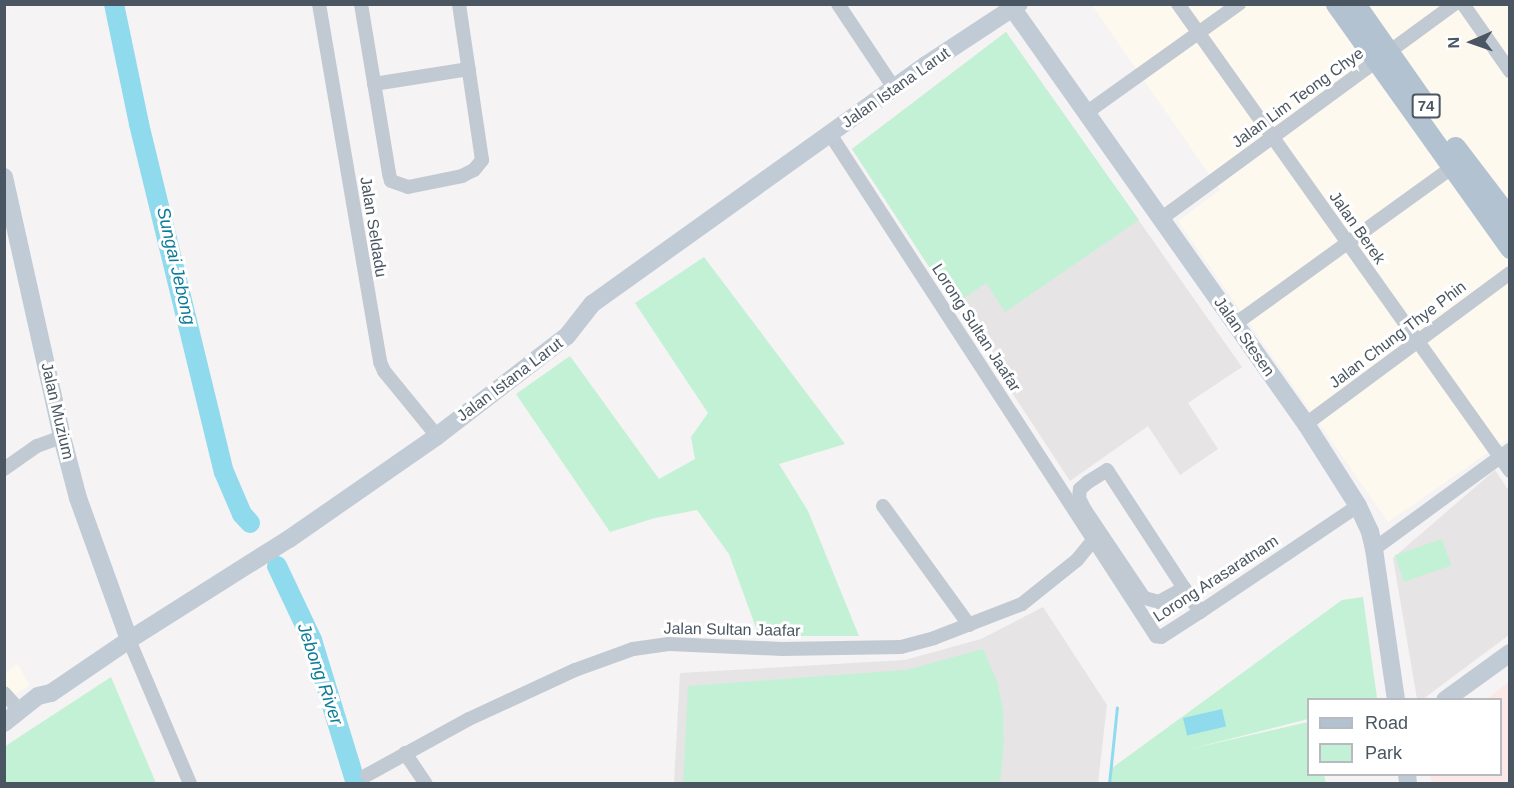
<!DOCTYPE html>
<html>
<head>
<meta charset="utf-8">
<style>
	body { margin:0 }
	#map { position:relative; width:1514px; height:788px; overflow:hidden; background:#f5f3f3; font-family:Arial,sans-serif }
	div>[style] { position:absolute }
	.commercial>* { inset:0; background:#fdf9ef }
	.education>* { inset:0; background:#e6e4e5 }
	.medical>* { inset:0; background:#fce8e6 }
	.green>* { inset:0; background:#c3f1d5; transform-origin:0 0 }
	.water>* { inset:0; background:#90daee; transform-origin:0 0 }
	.stream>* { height:3px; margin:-1.5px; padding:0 1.5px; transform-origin:1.5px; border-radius:1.5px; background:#90daee }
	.river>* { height:20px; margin:-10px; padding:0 10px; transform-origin:10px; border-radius:10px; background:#90daee }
	.street>* { height:14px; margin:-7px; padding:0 7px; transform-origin:7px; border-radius:7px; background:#c1cad2 }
	.secondary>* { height:18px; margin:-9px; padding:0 9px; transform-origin:9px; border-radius:9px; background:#c1cbd6 }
	.primary>* { height:21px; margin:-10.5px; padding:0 10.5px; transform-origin:10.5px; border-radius:10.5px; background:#b3c2d1 }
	span { translate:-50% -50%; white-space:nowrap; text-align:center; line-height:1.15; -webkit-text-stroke:6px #fff; paint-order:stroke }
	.shield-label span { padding:2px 4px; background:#fff; border:2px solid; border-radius:4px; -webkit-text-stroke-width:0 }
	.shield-label { font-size:15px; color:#4a5661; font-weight:700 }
	.street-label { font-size:16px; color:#4a5661 }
	.water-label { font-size:18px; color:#0c7c9b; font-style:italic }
	.frame { position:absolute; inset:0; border:6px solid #4a5661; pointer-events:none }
	.legend { position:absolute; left:1307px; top:698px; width:195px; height:78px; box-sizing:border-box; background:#fff; border:2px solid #b7bbc0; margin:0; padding:8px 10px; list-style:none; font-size:18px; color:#4a5661 }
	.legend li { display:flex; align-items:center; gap:12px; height:30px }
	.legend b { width:30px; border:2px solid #b7bbc0 }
	.north { position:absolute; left:1442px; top:12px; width:60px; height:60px; -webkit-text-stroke:4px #fff; paint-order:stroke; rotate:268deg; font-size:16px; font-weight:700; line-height:24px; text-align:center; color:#4a5661 }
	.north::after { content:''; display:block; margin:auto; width:21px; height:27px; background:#4a5661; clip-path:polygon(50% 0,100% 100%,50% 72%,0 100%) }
</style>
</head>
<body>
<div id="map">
	<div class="commercial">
		<i style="clip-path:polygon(1092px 5px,1509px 5px,1509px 438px,1388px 522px,1178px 221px,1220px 190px)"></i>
		<i style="clip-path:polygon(17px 664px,30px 685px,5px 701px,5px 674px)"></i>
	</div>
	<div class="education">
		<i style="clip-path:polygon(1006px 32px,1242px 367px,1188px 403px,1218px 449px,1180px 475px,1148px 426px,1070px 481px,852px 149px)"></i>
		<i style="clip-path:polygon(1495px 470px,1509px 491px,1509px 635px,1423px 699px,1417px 699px,1393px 558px)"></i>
		<i style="clip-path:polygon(1043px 607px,1107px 705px,1098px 783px,674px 784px,680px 673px,905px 660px,981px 639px)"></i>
	</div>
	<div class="medical">
		<i style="clip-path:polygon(1509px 682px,1509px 783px,1432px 783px,1430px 775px,1500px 774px,1500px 700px,1487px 699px)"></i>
	</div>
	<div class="green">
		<i style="clip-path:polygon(1006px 32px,1139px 220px,1005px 312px,986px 283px,954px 305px,852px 149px)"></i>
		<i style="clip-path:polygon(704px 257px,845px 444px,779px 464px,808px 511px,859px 636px,759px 636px,729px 554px,697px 510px,655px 518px,610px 532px,516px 394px,570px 356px,659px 479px,695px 459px,691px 437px,708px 413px,635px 303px)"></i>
		<i style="left:1442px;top:539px;width:28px;height:50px;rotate:71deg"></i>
		<i style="clip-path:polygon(1363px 597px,1377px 698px,1308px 700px,1308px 719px,1190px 749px,1308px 722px,1308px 774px,1324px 775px,1326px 783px,1111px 784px,1112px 768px,1342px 600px)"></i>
		<i style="clip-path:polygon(983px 649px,997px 681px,1003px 710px,1004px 744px,1000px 783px,683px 783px,688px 686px,906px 670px)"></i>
		<i style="clip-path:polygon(111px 677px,156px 783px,5px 783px,5px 748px,7px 745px)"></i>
	</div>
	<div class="water">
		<i style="left:1222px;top:709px;width:18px;height:40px;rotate:77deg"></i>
	</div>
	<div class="stream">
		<i style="left:1109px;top:784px;width:77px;rotate:-84.1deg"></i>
	</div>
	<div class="river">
		<i style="left:114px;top:4px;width:123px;rotate:78.2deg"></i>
		<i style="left:139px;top:124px;width:358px;rotate:76.3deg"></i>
		<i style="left:224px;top:472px;width:46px;rotate:66.8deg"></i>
		<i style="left:242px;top:514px;width:12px;rotate:48deg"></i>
		<i style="left:277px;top:566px;width:82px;rotate:64.7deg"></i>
		<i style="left:312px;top:640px;width:151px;rotate:73deg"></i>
	</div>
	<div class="street">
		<i style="left:319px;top:4px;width:363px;rotate:80.3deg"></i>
		<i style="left:380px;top:362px;width:10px;rotate:66deg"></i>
		<i style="left:384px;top:371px;width:84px;rotate:50.8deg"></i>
		<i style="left:361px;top:4px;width:172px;rotate:80.6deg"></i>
		<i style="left:389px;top:174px;width:7px;rotate:74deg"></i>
		<i style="left:391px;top:181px;width:18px;rotate:19deg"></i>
		<i style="left:408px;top:187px;width:55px;rotate:-11.5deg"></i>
		<i style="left:462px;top:176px;width:13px;rotate:-27deg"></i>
		<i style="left:474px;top:170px;width:13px;rotate:-51deg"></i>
		<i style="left:482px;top:160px;width:158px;rotate:-98.4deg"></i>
		<i style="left:838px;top:4px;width:101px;rotate:56.3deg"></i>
		<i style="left:1178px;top:4px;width:573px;rotate:54.59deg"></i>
		<i style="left:1463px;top:4px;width:82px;rotate:55deg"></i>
		<i style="left:374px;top:84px;width:96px;rotate:-9deg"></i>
		<i style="left:1086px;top:113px;width:188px;rotate:-35.5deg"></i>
		<i style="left:830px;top:134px;width:599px;rotate:57deg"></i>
		<i style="left:1156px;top:636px;width:5px;rotate:11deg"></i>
		<i style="left:1161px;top:637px;width:46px;rotate:-32.7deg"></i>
		<i style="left:1200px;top:612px;width:190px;rotate:-33.9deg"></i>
		<i style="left:1162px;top:218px;width:362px;rotate:-36.2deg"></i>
		<i style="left:1235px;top:324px;width:274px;rotate:-35.8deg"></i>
		<i style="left:1306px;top:424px;width:254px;rotate:-36.5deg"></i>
		<i style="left:4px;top:469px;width:40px;rotate:-34.9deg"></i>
		<i style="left:37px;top:446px;width:27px;rotate:-20deg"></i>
		<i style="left:883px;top:506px;width:147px;rotate:54.1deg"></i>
		<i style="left:1374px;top:549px;width:168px;rotate:-36.1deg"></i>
		<i style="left:1184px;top:588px;width:29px;rotate:151deg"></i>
		<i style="left:1159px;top:602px;width:16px;rotate:-165deg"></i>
		<i style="left:1144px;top:598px;width:106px;rotate:-123.8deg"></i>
		<i style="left:1085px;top:510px;width:13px;rotate:-117deg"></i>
		<i style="left:1079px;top:498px;width:9px;rotate:-84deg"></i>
		<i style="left:1080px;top:489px;width:11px;rotate:-41deg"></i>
		<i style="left:1088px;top:482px;width:22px;rotate:-32deg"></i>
		<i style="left:1107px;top:470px;width:141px;rotate:56.9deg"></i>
		<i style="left:1184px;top:588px;width:29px;rotate:56deg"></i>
		<i style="left:129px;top:640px;width:156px;rotate:67deg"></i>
		<i style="left:4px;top:693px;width:13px;rotate:48deg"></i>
		<i style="left:13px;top:703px;width:10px;rotate:66deg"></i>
		<i style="left:405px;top:753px;width:37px;rotate:56deg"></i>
		<i style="left:367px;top:775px;width:116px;rotate:-28.8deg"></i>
		<i style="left:469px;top:719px;width:117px;rotate:-24.8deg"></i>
		<i style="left:575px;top:670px;width:62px;rotate:-19.9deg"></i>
		<i style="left:633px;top:649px;width:36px;rotate:-8deg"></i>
		<i style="left:669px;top:644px;width:113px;rotate:2.5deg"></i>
		<i style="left:782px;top:649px;width:119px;rotate:-1deg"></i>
		<i style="left:901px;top:647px;width:34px;rotate:-15deg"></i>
		<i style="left:934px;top:638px;width:94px;rotate:-21.1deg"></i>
		<i style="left:1022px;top:604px;width:70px;rotate:-38.7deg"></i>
		<i style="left:1077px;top:560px;width:26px;rotate:-51deg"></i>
	</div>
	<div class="secondary">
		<i style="left:1013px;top:9px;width:508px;rotate:54.78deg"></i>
		<i style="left:1306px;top:424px;width:97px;rotate:57.6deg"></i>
		<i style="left:1358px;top:506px;width:29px;rotate:65deg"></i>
		<i style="left:1370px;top:532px;width:17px;rotate:77deg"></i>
		<i style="left:1374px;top:549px;width:153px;rotate:81.7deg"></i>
		<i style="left:4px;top:177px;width:266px;rotate:77.4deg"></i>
		<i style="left:62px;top:437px;width:63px;rotate:75.3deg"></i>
		<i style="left:78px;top:498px;width:151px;rotate:70.2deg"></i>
		<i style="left:1445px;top:700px;width:80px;rotate:-35.9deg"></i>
		<i style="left:4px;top:723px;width:43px;rotate:-38.5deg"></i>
		<i style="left:38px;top:696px;width:13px;rotate:-13deg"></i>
		<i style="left:51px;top:693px;width:94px;rotate:-34.2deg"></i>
		<i style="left:129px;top:640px;width:189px;rotate:-32.3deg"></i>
		<i style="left:289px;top:539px;width:180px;rotate:-34.8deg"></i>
		<i style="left:437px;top:436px;width:164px;rotate:-37.6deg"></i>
		<i style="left:567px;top:336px;width:41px;rotate:-52deg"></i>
		<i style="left:592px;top:304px;width:411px;rotate:-35.6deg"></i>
		<i style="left:926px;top:65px;width:111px;rotate:-33.3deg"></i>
		<i style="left:1407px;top:774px;width:10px;rotate:84deg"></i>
	</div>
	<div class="primary">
		<i style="left:1336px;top:4px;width:300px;rotate:54.5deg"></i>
		<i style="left:1355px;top:4px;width:126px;rotate:55deg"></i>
		<i style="left:1455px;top:147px;width:91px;rotate:52.6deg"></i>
	</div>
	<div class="shield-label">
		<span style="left:1426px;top:106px">74</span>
	</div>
	<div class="street-label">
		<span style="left:896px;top:88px;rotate:-35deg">Jalan Istana Larut</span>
		<span style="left:1298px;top:98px;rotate:-36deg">Jalan Lim Teong Chye</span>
		<span style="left:373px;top:227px;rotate:81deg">Jalan Seldadu</span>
		<span style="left:1357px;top:228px;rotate:55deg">Jalan Berek</span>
		<span style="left:976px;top:328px;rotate:57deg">Lorong Sultan Jaafar</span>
		<span style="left:1398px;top:335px;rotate:-37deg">Jalan Chung Thye Phin</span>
		<span style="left:1244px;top:337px;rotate:55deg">Jalan Stesen</span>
		<span style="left:510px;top:380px;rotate:-37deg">Jalan Istana Larut</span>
		<span style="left:57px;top:411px;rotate:77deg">Jalan Muzium</span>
		<span style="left:1216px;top:579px;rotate:-33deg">Lorong Arasaratnam</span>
		<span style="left:732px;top:630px;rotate:1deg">Jalan Sultan Jaafar</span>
	</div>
	<div class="water-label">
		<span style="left:176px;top:266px;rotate:77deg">Sungai Jebong</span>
		<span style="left:320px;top:674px;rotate:71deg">Jebong River</span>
	</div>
	<div class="frame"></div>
	<ul class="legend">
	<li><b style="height:8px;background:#b3c2d1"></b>Road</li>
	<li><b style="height:16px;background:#c3f1d5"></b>Park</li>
	</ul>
	<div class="north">N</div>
</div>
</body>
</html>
